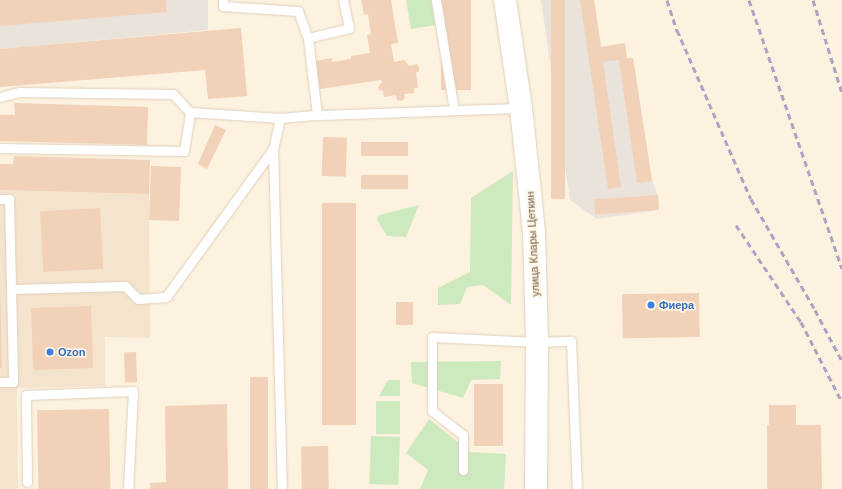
<!DOCTYPE html>
<html>
<head>
<meta charset="utf-8">
<style>
	body { margin:0 }
	#map { position:relative; width:842px; height:489px; overflow:hidden; background:#fcf2df; font-family:Helvetica,sans-serif }
	div>[style] { position:absolute }
	.residential>* { inset:0; background:#f4e4ce }
	.industrial>* { inset:0; background:#eae3db }
	.green>* { inset:0; background:#cde9be; transform-origin:0 0 }
	.building>* { inset:0; background:#f1d1b7; transform-origin:0 0 }
	.roads { filter:drop-shadow(0 0 1px #e0cfbb) drop-shadow(0 0 1px #e0cfbb) }
	.service>* { height:9px; margin:-4.5px; padding:0 4.5px; transform-origin:4.5px; border-radius:4.5px; background:#fff }
	.tertiary>* { height:22px; margin:-11px; padding:0 11px; transform-origin:11px; border-radius:11px; background:#fff }
	.rail>* { height:3px; margin-top:-1.5px; transform-origin:0; background:repeating-linear-gradient(90deg,#b59fc4 0 6px,transparent 0 10px) }
	.dots>* { width:11px; height:11px; translate:-50% -50%; box-sizing:border-box; border:2px solid #fff6e5; border-radius:50% }
	span { translate:-50% -50%; white-space:nowrap; text-align:center; line-height:1.15; -webkit-text-stroke:3.5px #fff6e5; paint-order:stroke }
	.street-label { font-size:11px; color:#725947 }
	.shop-label { font-size:11px; color:#366cbe; font-weight:700 }
	.left { translate:0 -50%; text-align:left }
</style>
</head>
<body>
<div id="map">
	<div class="residential">
		<i style="clip-path:polygon(0 190px,149px 194px,150px 338px,105px 337px,105px 386px,17px 388px,18px 489px,0 489px)"></i>
	</div>
	<div class="industrial">
		<i style="clip-path:polygon(0 0,208px 0,208px 30px,0 49px)"></i>
		<i style="clip-path:polygon(541px 0,594px 0,601px 47px,625px 43px,627px 58px,633px 58px,652px 181px,658px 195px,659px 210px,597px 219px,570px 200px)"></i>
	</div>
	<div class="green">
		<i style="clip-path:polygon(406px 0,431px 0,436px 25px,411px 29px)"></i>
		<i style="clip-path:polygon(513px 171px,511px 305px,483px 285px,467px 287px,460px 304px,438px 305px,438px 288px,470px 272px,471px 198px)"></i>
		<i style="clip-path:polygon(419px 205px,406px 237px,387px 236px,377px 220px,379px 215px)"></i>
		<i style="clip-path:polygon(501px 361px,500px 379px,471px 380px,463px 398px,412px 383px,411px 362px)"></i>
		<i style="clip-path:polygon(388px 380px,400px 380px,400px 396px,379px 396px)"></i>
		<i style="left:376px;top:401px;width:24px;height:33px"></i>
		<i style="clip-path:polygon(429px 419px,470px 452px,506px 454px,504px 489px,420px 489px,428px 470px,406px 453px)"></i>
		<i style="left:371px;top:436px;width:29px;height:48px;rotate:2deg"></i>
	</div>
	<div class="building">
		<i style="clip-path:polygon(0 0,166px 0,167px 12px,0 26px)"></i>
		<i style="clip-path:polygon(361px 0,391px 0,398px 43px,391px 44px,394px 62px,404px 60px,409px 66px,417px 64px,419px 67px,419px 71px,416px 73px,418px 88px,414px 88px,414px 93px,404px 94px,405px 97px,402px 101px,397px 100px,396px 95px,384px 97px,383px 91px,379px 90px,378px 87px,382px 82px,381px 80px,320px 89px,315px 61px,332px 58px,332px 62px,351px 59px,351px 56px,370px 53px,367px 35px,371px 34px,368px 14px,364px 15px)"></i>
		<i style="left:441px;top:0;width:30px;height:90px"></i>
		<i style="left:551px;top:0;width:14px;height:199px"></i>
		<i style="clip-path:polygon(580px 0,594px 0,601px 47px,625px 43px,627px 59px,633px 58px,652px 181px,637px 183px,619px 60px,603px 62px,621px 187px,608px 189px)"></i>
		<i style="clip-path:polygon(241px 28px,247px 96px,208px 99px,205px 70px,0 87px,0 49px)"></i>
		<i style="clip-path:polygon(14px 103px,148px 107px,147px 145px,0 141px,0 115px,15px 115px)"></i>
		<i style="clip-path:polygon(215px 125px,226px 130px,207px 169px,198px 164px)"></i>
		<i style="left:323px;top:137px;width:24px;height:39px;rotate:2deg"></i>
		<i style="left:361px;top:142px;width:47px;height:14px"></i>
		<i style="clip-path:polygon(14px 156px,150px 160px,149px 194px,0 190px,0 164px,13px 164px)"></i>
		<i style="left:151px;top:166px;width:30px;height:54px;rotate:2deg"></i>
		<i style="left:361px;top:175px;width:47px;height:14px"></i>
		<i style="left:658px;top:195px;width:15px;height:64px;rotate:86deg"></i>
		<i style="left:322px;top:203px;width:34px;height:222px"></i>
		<i style="left:100px;top:208px;width:61px;height:60px;rotate:87deg"></i>
		<i style="clip-path:polygon(0 285px,2px 368px,0 368px)"></i>
		<i style="left:699px;top:293px;width:44px;height:77px;rotate:89deg"></i>
		<i style="left:396px;top:302px;width:17px;height:23px"></i>
		<i style="left:91px;top:306px;width:62px;height:60px;rotate:88deg"></i>
		<i style="left:136px;top:352px;width:30px;height:12px;rotate:88deg"></i>
		<i style="left:250px;top:377px;width:18px;height:112px"></i>
		<i style="left:474px;top:384px;width:29px;height:62px"></i>
		<i style="clip-path:polygon(227px 404px,228px 489px,150px 489px,150px 483px,166px 482px,165px 406px)"></i>
		<i style="clip-path:polygon(769px 405px,796px 405px,796px 425px,821px 425px,822px 489px,767px 489px,767px 425px,769px 425px)"></i>
		<i style="left:109px;top:409px;width:80px;height:72px;rotate:89deg"></i>
		<i style="left:328px;top:446px;width:43px;height:27px;rotate:89deg"></i>
	</div>
	<div class="roads">
		<div class="service">
			<i style="left:223px;top:0;width:6px;rotate:90deg"></i>
			<i style="left:223px;top:6px;width:75px;rotate:3.8deg"></i>
			<i style="left:298px;top:11px;width:29px;rotate:70deg"></i>
			<i style="left:308px;top:38px;width:78px;rotate:83.3deg"></i>
			<i style="left:317px;top:115px;width:204px;rotate:-2deg"></i>
			<i style="left:436px;top:0;width:111px;rotate:80.7deg"></i>
			<i style="left:308px;top:38px;width:42px;rotate:-13.7deg"></i>
			<i style="left:349px;top:28px;width:29px;rotate:-102deg"></i>
			<i style="left:0;top:97px;width:20px;rotate:-15deg"></i>
			<i style="left:19px;top:92px;width:154px;rotate:0.7deg"></i>
			<i style="left:173px;top:94px;width:25px;rotate:47deg"></i>
			<i style="left:190px;top:112px;width:90px;rotate:3.8deg"></i>
			<i style="left:0;top:148px;width:184px;rotate:0.9deg"></i>
			<i style="left:184px;top:151px;width:39px;rotate:-81deg"></i>
			<i style="left:273px;top:149px;width:340px;rotate:88.5deg"></i>
			<i style="left:0;top:199px;width:9px"></i>
			<i style="left:9px;top:199px;width:183px;rotate:88.7deg"></i>
			<i style="left:13px;top:382px;width:13px;rotate:180deg"></i>
			<i style="left:13px;top:289px;width:112px;rotate:-1.5deg"></i>
			<i style="left:125px;top:286px;width:18px;rotate:45deg"></i>
			<i style="left:138px;top:299px;width:28px;rotate:-4deg"></i>
			<i style="left:166px;top:297px;width:183px;rotate:-54.1deg"></i>
			<i style="left:273px;top:149px;width:32px;rotate:-77deg"></i>
			<i style="left:280px;top:118px;width:37px;rotate:-5deg"></i>
			<i style="left:463px;top:470px;width:35px;rotate:-90deg"></i>
			<i style="left:463px;top:435px;width:39px;rotate:-142deg"></i>
			<i style="left:432px;top:411px;width:74px;rotate:-90deg"></i>
			<i style="left:432px;top:337px;width:105px;rotate:2.7deg"></i>
			<i style="left:537px;top:342px;width:34px;rotate:-2deg"></i>
			<i style="left:571px;top:341px;width:148px;rotate:87.7deg"></i>
			<i style="left:27px;top:482px;width:87px;rotate:-90.7deg"></i>
			<i style="left:26px;top:395px;width:107px;rotate:-2.1deg"></i>
			<i style="left:133px;top:391px;width:98px;rotate:92.9deg"></i>
		</div>
		<div class="tertiary">
			<i style="left:505px;top:0;width:109px;rotate:81.6deg"></i>
			<i style="left:521px;top:108px;width:125px;rotate:84deg"></i>
			<i style="left:534px;top:232px;width:110px;rotate:88.4deg"></i>
			<i style="left:537px;top:342px;width:147px;rotate:90.4deg"></i>
		</div>
	</div>
	<div class="rail">
		<i style="left:667px;top:0;width:32px;rotate:72deg"></i>
		<i style="left:677px;top:30px;width:184px;rotate:66.4deg"></i>
		<i style="left:751px;top:199px;width:128px;rotate:60deg"></i>
		<i style="left:815px;top:310px;width:58px;rotate:62.1deg"></i>
		<i style="left:749px;top:0;width:284px;rotate:70.9deg"></i>
		<i style="left:813px;top:0;width:97px;rotate:72.7deg"></i>
		<i style="left:736px;top:225px;width:117px;rotate:56.2deg"></i>
		<i style="left:801px;top:322px;width:90px;rotate:62.9deg"></i>
	</div>
	<div class="dots">
		<i style="left:651px;top:305px;background:#3f7fe0"></i>
		<i style="left:50px;top:352px;background:#3f7fe0"></i>
	</div>
	<div class="street-label">
		<span style="left:533px;top:244px;rotate:-93deg">улица Клары Цеткин</span>
	</div>
	<div class="shop-label">
		<span class="left" style="left:659px;top:305px">Фиера</span>
		<span class="left" style="left:58px;top:352px">Ozon</span>
	</div>
</div>
</body>
</html>
